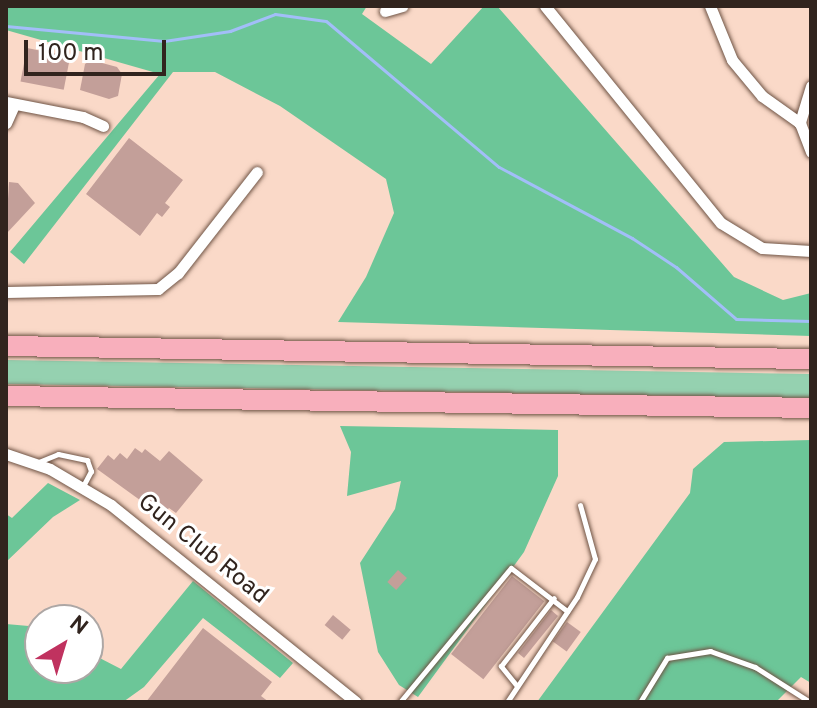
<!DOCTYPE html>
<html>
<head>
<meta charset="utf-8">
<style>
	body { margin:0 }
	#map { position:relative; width:817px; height:708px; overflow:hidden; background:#fad9c8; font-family:Overpass,sans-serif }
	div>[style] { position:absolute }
	.green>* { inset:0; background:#95d1b0; transform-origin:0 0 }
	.forest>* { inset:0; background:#6cc698 }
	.stream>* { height:3px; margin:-1.5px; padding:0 1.5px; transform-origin:1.5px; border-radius:1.5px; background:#a2bef8 }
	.building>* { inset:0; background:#c39f99; transform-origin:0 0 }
	.roads { filter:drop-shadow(0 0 2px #6f5445) drop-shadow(0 0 2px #6f5445) }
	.service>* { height:5px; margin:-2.5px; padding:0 2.5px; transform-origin:2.5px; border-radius:2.5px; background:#fff }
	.minor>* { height:11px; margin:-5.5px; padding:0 5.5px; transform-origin:5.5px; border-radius:5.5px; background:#fff }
	.motorway>* { height:20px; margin:-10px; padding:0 10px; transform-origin:10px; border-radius:10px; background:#f8afbc }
	span { translate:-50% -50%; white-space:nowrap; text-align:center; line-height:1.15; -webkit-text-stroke:6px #fff; paint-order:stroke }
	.street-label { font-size:24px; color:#31241e }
	.frame { position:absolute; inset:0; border:8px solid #31241e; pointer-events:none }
	.north { position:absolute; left:24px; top:604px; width:80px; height:80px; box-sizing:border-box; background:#fff; border:2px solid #ada7a5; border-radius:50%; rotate:38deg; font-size:22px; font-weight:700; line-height:32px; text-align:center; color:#31241e }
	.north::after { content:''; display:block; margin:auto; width:28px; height:36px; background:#c0325f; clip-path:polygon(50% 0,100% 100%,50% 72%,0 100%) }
	.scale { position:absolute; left:24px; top:40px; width:142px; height:36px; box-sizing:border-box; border:4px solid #31241e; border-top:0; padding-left:10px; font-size:24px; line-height:28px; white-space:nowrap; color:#31241e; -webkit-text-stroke:6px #fff; paint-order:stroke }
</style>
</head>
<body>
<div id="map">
	<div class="green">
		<i style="left:7px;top:360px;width:804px;height:24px;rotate:1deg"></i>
	</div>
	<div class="forest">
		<i style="clip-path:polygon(6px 6px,367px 6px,362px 14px,431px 64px,484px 6px,497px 6px,734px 277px,783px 300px,811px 293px,811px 336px,338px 322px,366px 277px,394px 213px,386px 179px,280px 106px,215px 72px,173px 72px,24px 264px,10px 252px,160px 74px,6px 30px)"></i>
		<i style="clip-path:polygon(340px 426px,558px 430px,558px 476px,524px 552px,418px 697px,399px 685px,378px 652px,360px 563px,395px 509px,401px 481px,347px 496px,351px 452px)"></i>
		<i style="clip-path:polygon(811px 440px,811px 683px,801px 677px,776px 702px,537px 702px,690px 493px,693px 469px,724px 442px)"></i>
		<i style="clip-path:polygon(48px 483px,80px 500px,53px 517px,6px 562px,6px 514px,12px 518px)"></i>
		<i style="clip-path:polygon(193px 581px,293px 663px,280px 678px,203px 618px,144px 687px,123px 702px,6px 702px,6px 624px,40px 627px,40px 668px,88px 668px,88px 652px,121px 669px)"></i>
	</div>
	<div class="stream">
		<i style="left:6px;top:26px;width:159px;rotate:5.4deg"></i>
		<i style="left:164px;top:41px;width:67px;rotate:-8.6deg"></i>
		<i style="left:230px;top:31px;width:48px;rotate:-20.7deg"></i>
		<i style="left:275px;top:14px;width:51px;rotate:7.8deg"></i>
		<i style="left:326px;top:21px;width:226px;rotate:40.2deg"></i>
		<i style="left:499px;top:167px;width:151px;rotate:28.1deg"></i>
		<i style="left:632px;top:238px;width:53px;rotate:33.4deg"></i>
		<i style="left:676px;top:267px;width:79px;rotate:40.9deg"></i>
		<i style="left:736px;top:319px;width:75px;rotate:1.5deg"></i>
	</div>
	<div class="building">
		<i style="left:27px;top:48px;width:44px;height:34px;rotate:11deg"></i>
		<i style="clip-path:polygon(91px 60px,117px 67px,122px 74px,118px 96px,109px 99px,80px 90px,85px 64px)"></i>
		<i style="clip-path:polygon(129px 138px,183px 180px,165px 203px,170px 207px,162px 217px,157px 213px,140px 236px,86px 194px)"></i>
		<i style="clip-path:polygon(9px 182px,18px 183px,35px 203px,6px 234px)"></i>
		<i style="clip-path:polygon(135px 448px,142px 453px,145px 449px,160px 461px,169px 451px,203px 480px,176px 513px,169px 508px,162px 516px,97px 469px,108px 455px,114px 460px,120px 453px,127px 459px)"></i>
		<i style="left:398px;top:570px;width:12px;height:16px;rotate:42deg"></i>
		<i style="left:512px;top:576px;width:41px;height:99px;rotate:38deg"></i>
		<i style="clip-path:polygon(551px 610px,558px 616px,524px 658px,518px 653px)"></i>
		<i style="left:333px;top:615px;width:23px;height:13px;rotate:40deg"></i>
		<i style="left:567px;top:622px;width:17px;height:24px;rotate:36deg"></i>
		<i style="clip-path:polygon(203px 628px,272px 682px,261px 696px,269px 702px,146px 702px)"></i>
	</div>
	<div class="roads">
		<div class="service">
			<i style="left:36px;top:463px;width:24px;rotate:-22deg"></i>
			<i style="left:58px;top:454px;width:30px;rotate:12deg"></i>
			<i style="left:87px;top:460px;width:12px;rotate:70deg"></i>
			<i style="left:91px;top:471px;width:19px;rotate:118deg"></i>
			<i style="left:517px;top:686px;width:26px;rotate:-129deg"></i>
			<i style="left:501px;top:666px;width:86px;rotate:-52.1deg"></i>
			<i style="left:400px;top:702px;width:174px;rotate:-50.4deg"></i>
			<i style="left:511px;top:568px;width:71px;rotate:37.5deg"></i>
			<i style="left:507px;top:702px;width:126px;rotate:-56.3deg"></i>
			<i style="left:577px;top:597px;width:42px;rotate:-64.7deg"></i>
			<i style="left:595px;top:559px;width:56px;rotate:-105.5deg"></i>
			<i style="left:640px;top:702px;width:52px;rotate:-58.5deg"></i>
			<i style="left:667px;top:658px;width:44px;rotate:-9.2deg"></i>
			<i style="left:710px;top:651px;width:48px;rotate:19.6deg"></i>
			<i style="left:755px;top:667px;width:65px;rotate:32.5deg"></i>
		</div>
		<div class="minor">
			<i style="left:545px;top:6px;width:279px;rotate:51deg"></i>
			<i style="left:721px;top:223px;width:48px;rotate:31.4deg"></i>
			<i style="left:762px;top:248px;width:49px;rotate:3.5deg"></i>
			<i style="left:710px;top:6px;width:58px;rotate:67.8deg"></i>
			<i style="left:732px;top:60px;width:47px;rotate:50.2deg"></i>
			<i style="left:762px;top:96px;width:47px;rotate:35.4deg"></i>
			<i style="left:385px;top:11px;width:18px;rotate:-16deg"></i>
			<i style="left:811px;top:86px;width:39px;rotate:107deg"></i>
			<i style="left:800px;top:123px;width:31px;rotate:69deg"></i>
			<i style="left:6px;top:102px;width:78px;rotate:11deg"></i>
			<i style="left:83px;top:117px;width:22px;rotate:24deg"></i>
			<i style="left:6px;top:123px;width:20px;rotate:-66deg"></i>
			<i style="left:6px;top:292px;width:152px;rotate:-1.1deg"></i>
			<i style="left:158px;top:289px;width:26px;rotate:-39deg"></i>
			<i style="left:178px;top:273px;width:128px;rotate:-52deg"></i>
			<i style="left:6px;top:454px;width:46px;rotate:18.8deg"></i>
			<i style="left:50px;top:469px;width:71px;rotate:30.5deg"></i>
			<i style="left:111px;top:505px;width:314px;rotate:38.8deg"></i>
		</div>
		<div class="motorway">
			<i style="left:6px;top:346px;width:805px;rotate:0.93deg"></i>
			<i style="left:6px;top:396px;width:805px;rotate:0.85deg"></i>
		</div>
	</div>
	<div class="street-label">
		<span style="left:202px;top:550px;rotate:39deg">Gun Club Road</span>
	</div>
	<div class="frame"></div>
	<div class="north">N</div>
	<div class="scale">100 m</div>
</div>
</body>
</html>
